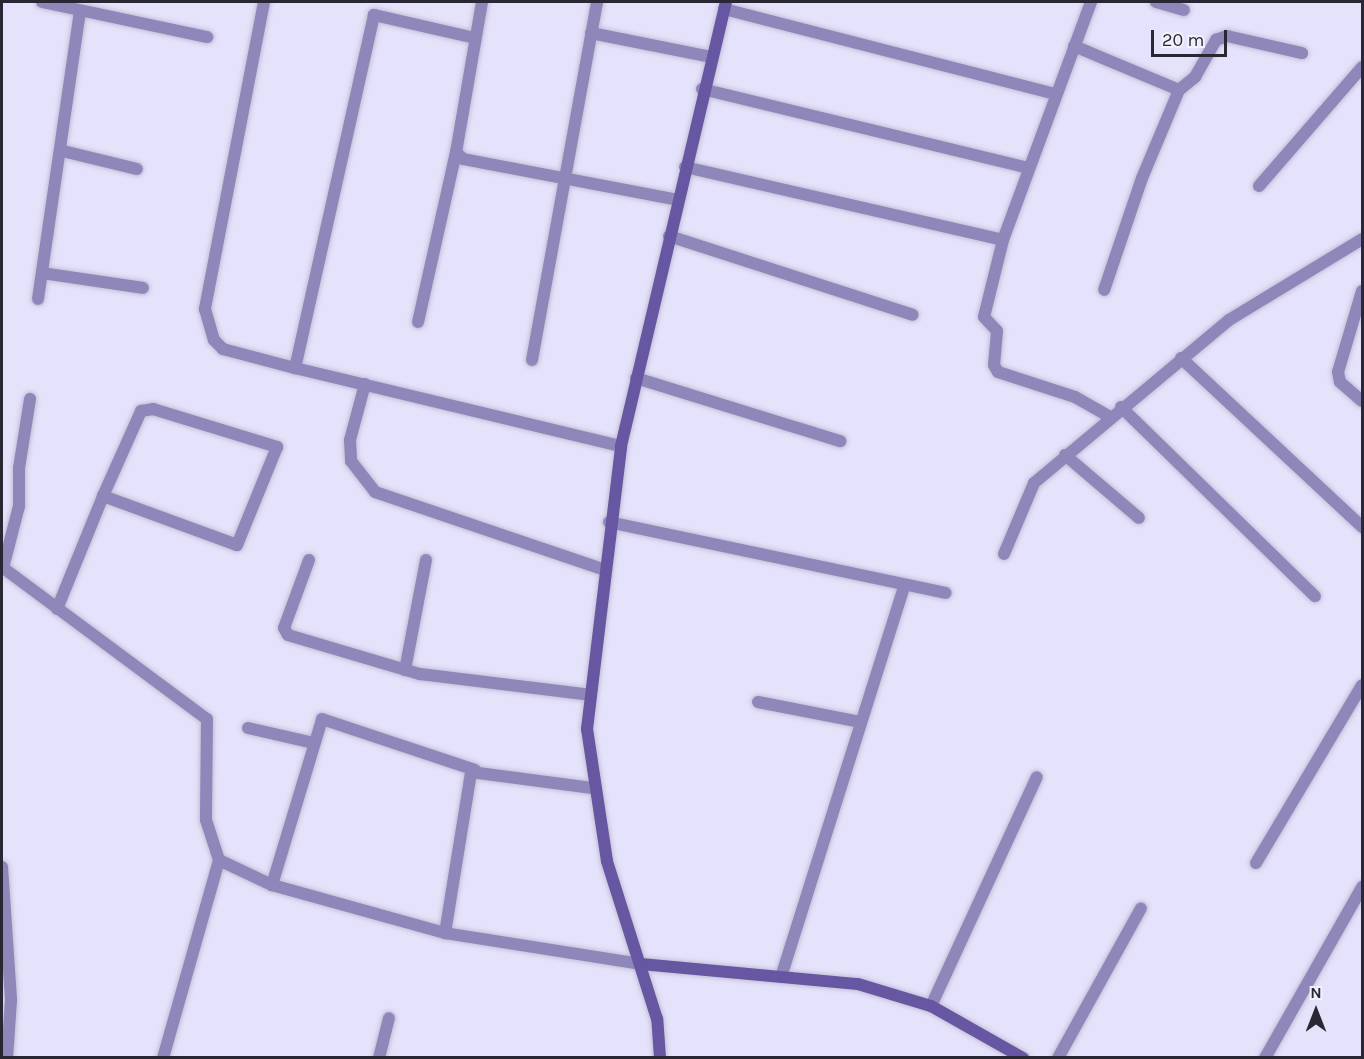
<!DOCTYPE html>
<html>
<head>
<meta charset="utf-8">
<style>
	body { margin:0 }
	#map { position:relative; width:1364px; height:1059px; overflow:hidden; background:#e5e2fb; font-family:Karla,sans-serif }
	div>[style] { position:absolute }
	.roads { filter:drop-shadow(0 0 2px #c3c0d7) drop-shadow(0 0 2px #c3c0d7) }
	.lane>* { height:12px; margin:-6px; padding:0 6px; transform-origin:6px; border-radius:6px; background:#8f86ba }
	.street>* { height:12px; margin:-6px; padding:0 6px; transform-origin:6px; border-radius:6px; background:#8f86ba }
	.secondary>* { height:12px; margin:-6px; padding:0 6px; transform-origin:6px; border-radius:6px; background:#6756a1 }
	span { translate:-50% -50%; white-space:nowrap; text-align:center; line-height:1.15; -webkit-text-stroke:4.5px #f2f1fe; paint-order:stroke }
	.frame { position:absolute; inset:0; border:3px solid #292733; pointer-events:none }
	.north { position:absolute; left:1286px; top:981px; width:60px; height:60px; -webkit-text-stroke:4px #f2f1fe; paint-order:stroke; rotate:0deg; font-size:16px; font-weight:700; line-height:24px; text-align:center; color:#292733 }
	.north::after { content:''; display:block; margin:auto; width:21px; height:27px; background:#292733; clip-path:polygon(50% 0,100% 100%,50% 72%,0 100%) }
	.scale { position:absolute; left:1151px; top:30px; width:76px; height:27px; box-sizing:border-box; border:3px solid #292733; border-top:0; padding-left:8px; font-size:18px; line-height:21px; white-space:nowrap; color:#292733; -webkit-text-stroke:4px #f2f1fe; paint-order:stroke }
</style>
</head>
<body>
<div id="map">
	<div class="roads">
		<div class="lane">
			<i style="left:931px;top:1006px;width:252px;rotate:-65.2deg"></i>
		</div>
		<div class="street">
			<i style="left:42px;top:2px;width:169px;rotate:12deg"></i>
			<i style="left:264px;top:2px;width:313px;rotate:100.9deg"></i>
			<i style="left:205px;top:309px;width:32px;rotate:74deg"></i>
			<i style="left:214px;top:340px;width:13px;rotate:45deg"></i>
			<i style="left:223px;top:349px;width:74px;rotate:14.8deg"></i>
			<i style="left:482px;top:2px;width:152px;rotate:99.8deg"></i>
			<i style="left:456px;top:152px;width:10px;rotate:45deg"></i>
			<i style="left:463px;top:159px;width:218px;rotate:10.8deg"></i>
			<i style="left:1091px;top:2px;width:254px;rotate:110.3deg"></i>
			<i style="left:1003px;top:240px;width:79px;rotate:103.9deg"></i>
			<i style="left:984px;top:317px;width:19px;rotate:47deg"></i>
			<i style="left:997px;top:331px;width:34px;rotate:95deg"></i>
			<i style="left:994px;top:365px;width:8px;rotate:60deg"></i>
			<i style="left:998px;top:372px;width:81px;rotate:18deg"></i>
			<i style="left:1075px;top:397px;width:40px;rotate:29.7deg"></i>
			<i style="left:1156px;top:2px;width:29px;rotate:16deg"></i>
			<i style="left:724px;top:9px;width:342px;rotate:14.4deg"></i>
			<i style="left:591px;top:33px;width:122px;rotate:11.3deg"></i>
			<i style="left:475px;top:38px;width:104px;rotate:-167.2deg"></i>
			<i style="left:374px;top:15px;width:362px;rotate:102.6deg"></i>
			<i style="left:295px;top:368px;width:335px;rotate:13.5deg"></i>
			<i style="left:1074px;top:46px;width:114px;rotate:22.7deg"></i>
			<i style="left:1179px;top:90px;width:95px;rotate:112.8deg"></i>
			<i style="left:1142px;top:178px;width:118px;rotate:108.7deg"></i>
			<i style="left:702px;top:89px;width:335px;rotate:13.6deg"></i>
			<i style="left:1179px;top:90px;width:21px;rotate:-39deg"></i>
			<i style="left:1195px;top:77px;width:43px;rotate:-60.4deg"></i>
			<i style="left:1216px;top:40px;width:12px;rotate:-20deg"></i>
			<i style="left:1227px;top:36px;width:77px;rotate:12.8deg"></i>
			<i style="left:63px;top:151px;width:76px;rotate:13.7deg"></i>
			<i style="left:685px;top:167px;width:326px;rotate:12.9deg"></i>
			<i style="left:1259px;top:186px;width:157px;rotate:-49.1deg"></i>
			<i style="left:669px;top:236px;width:256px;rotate:17.9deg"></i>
			<i style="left:42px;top:273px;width:102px;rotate:8.4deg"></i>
			<i style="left:1362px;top:291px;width:84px;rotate:106.5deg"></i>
			<i style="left:1338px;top:372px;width:10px;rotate:79deg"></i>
			<i style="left:1340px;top:382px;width:29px;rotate:41deg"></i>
			<i style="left:38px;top:299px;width:291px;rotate:-81.7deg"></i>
			<i style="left:418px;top:322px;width:174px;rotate:-77.4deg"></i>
			<i style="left:1181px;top:358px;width:248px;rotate:43deg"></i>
			<i style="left:532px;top:360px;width:364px;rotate:-79.7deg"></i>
			<i style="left:636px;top:378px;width:214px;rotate:17.2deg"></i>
			<i style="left:365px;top:384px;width:58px;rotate:105deg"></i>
			<i style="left:350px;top:440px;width:21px;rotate:87deg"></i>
			<i style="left:351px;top:461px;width:39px;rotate:52deg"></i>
			<i style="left:375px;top:492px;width:240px;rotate:18.7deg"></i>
			<i style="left:1121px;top:407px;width:271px;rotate:44.3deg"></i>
			<i style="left:1065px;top:455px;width:97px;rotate:40.4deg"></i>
			<i style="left:609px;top:522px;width:344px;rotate:11.9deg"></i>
			<i style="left:1004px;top:554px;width:77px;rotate:-67.1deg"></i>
			<i style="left:1034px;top:483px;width:254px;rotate:-39.9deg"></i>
			<i style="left:1229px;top:320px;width:156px;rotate:-31.3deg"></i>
			<i style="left:309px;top:560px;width:72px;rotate:110.2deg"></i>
			<i style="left:284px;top:628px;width:8px;rotate:60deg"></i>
			<i style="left:288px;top:635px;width:138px;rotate:16.5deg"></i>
			<i style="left:420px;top:674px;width:171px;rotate:7deg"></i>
			<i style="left:2px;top:567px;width:255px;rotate:36.6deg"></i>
			<i style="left:207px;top:719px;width:101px;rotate:90.6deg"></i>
			<i style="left:206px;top:820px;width:42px;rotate:72deg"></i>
			<i style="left:219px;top:860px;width:59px;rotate:25.3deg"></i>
			<i style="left:272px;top:885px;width:180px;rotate:15.5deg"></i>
			<i style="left:445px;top:933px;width:198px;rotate:9deg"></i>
			<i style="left:3px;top:568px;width:64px;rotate:-75.5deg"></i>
			<i style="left:19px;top:506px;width:38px;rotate:-90deg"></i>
			<i style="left:19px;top:468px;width:70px;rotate:-80.9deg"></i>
			<i style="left:57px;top:609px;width:122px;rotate:-67.8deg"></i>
			<i style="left:103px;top:496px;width:93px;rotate:-65.9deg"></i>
			<i style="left:141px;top:411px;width:12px;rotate:-9deg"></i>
			<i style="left:153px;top:409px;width:130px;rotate:17deg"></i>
			<i style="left:277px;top:447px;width:106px;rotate:112.2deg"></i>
			<i style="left:237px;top:545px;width:143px;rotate:-159.9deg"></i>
			<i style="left:405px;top:670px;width:112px;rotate:-79.2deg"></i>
			<i style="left:758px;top:702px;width:105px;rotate:11deg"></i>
			<i style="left:248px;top:728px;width:68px;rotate:12.8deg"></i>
			<i style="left:1256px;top:863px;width:207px;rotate:-59.2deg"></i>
			<i style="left:2px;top:867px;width:133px;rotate:86.1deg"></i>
			<i style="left:11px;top:1000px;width:58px;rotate:93.9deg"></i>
			<i style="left:272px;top:885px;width:173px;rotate:-73.2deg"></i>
			<i style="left:322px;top:719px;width:161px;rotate:18.4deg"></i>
			<i style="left:445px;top:933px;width:163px;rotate:-80.8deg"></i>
			<i style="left:471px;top:772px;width:122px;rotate:7.5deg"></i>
			<i style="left:781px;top:977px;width:410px;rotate:-72.5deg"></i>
			<i style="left:163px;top:1058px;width:206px;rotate:-74.2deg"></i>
			<i style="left:379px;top:1058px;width:41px;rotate:-76deg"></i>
			<i style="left:1058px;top:1058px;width:171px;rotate:-61deg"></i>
			<i style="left:1265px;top:1058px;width:197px;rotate:-60.4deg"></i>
		</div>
		<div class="secondary">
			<i style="left:641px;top:964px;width:218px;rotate:5.3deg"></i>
			<i style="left:858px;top:984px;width:76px;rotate:16.8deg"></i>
			<i style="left:931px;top:1006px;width:106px;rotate:29.5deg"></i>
			<i style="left:660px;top:1058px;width:39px;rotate:-94deg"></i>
			<i style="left:657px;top:1019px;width:166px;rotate:-107.6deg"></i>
			<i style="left:607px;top:861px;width:134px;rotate:-98.6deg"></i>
			<i style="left:587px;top:729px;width:285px;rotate:-83.1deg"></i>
			<i style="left:621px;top:446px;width:456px;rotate:-76.7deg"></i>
		</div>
	</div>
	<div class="frame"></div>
	<div class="north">N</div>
	<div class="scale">20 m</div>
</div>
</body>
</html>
